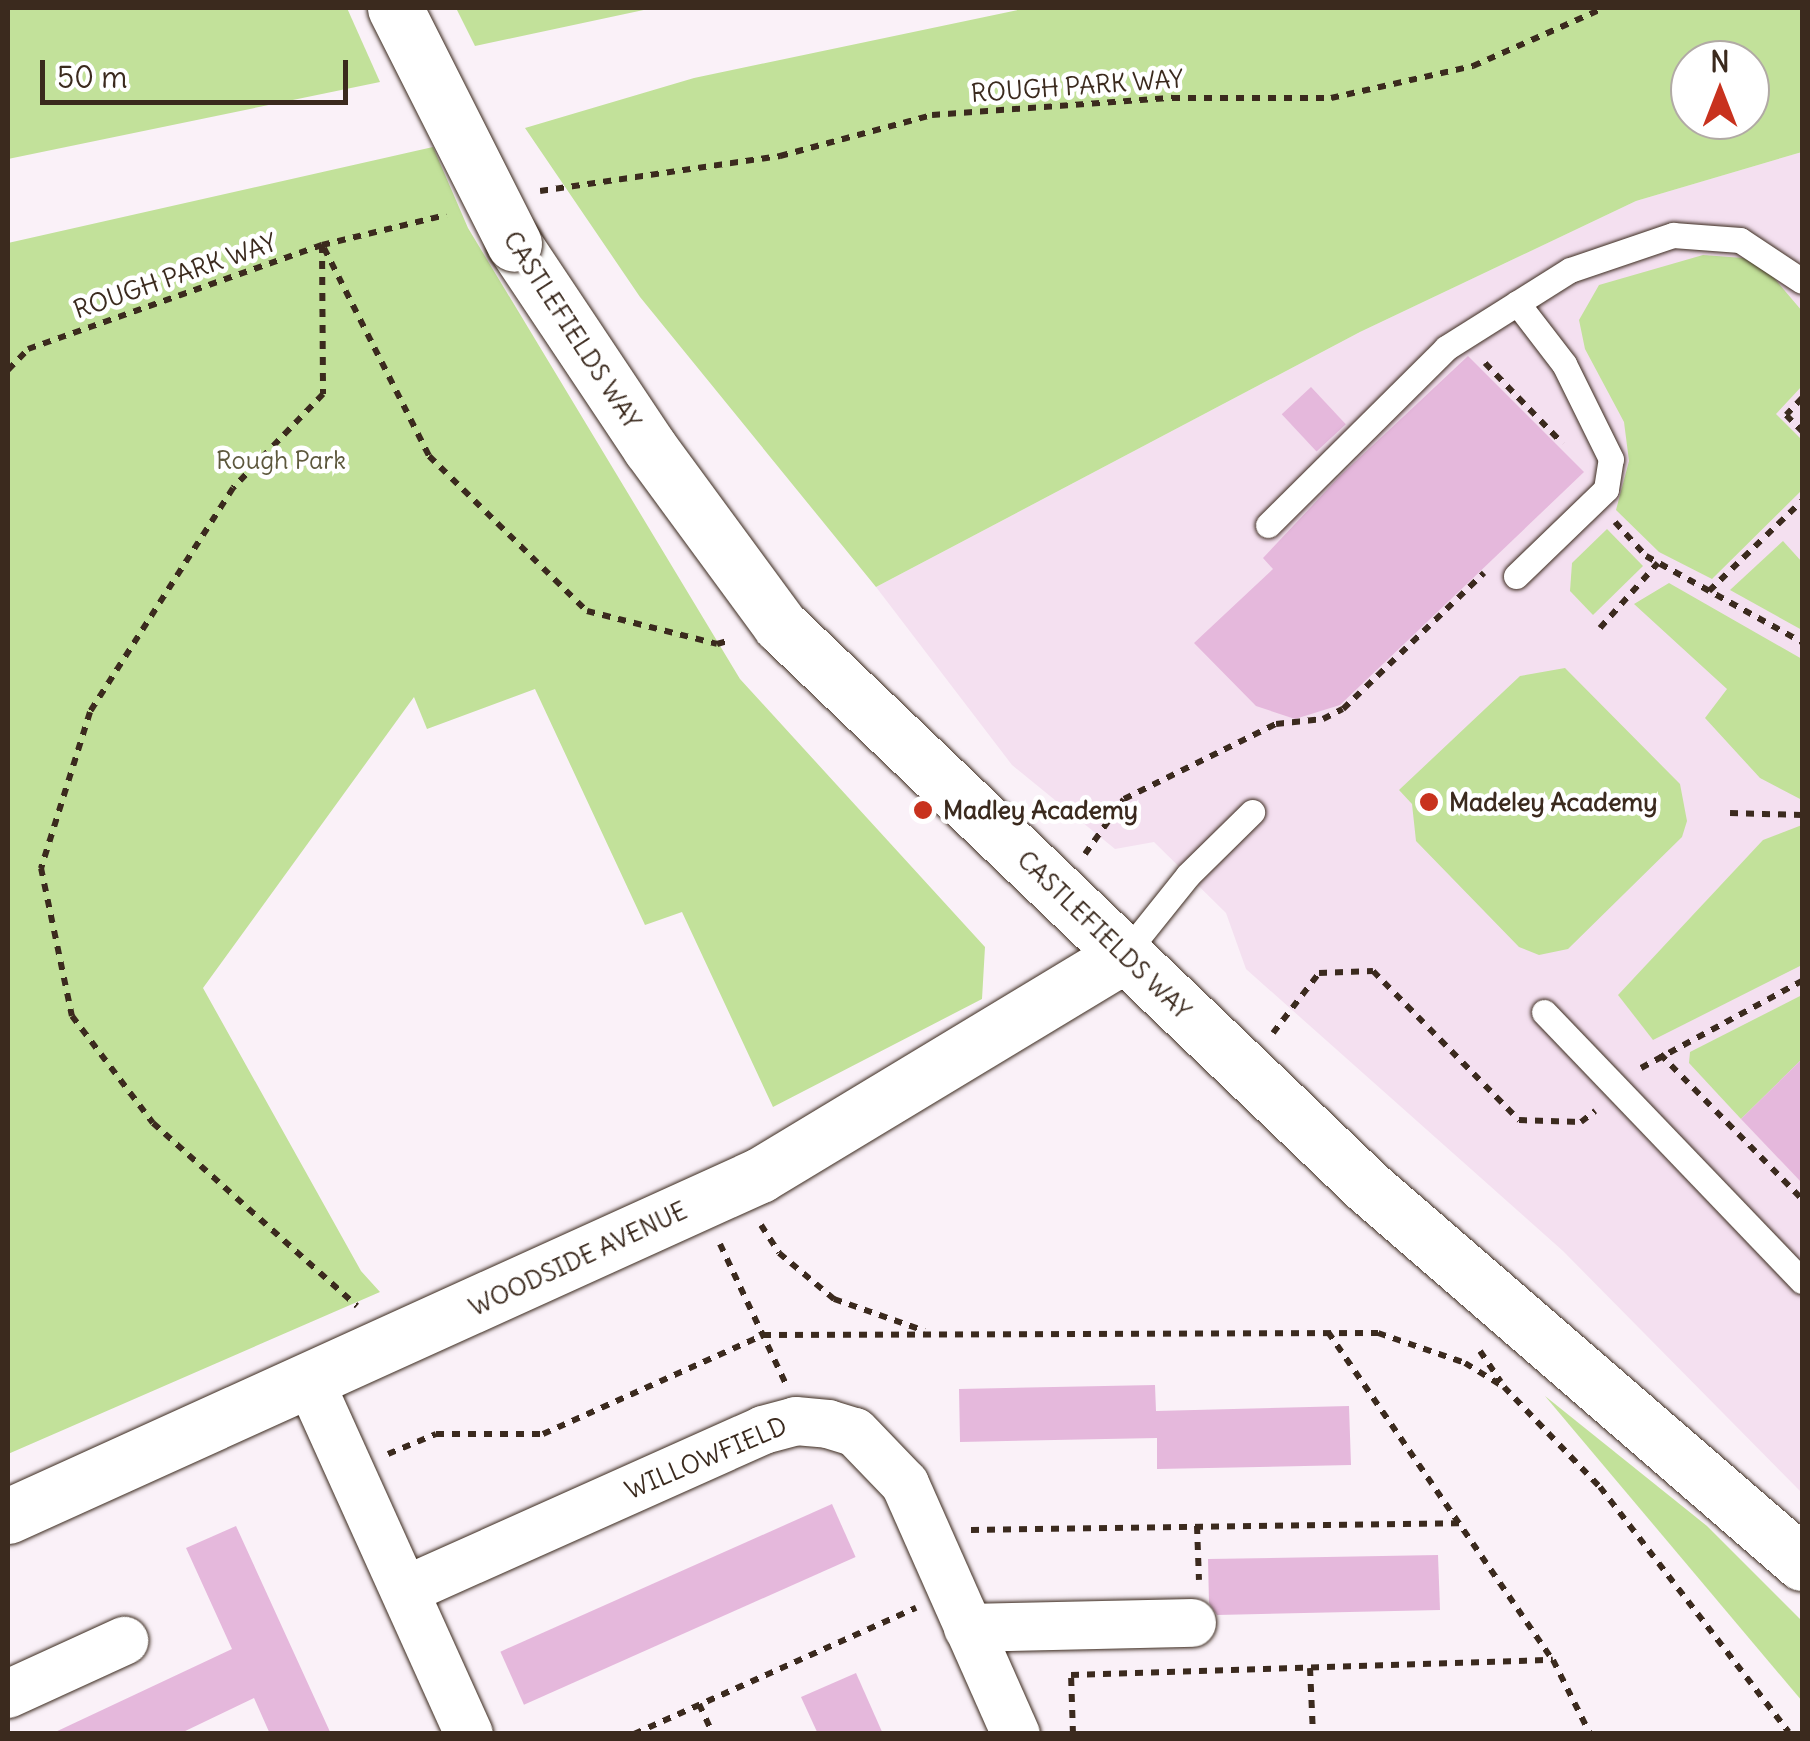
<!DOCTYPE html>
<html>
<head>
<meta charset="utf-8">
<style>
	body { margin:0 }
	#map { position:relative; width:1810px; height:1741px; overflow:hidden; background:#faf1f8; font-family:Delius,sans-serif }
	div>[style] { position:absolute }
	.built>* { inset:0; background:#f4e0f0 }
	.green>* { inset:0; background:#c2e19a }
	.building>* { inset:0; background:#e5b8dc; transform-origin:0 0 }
	.path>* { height:6px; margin-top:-3px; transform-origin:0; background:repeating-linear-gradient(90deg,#3b2a1e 0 8px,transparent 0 16px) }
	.roads { filter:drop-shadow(0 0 2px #3b2a1e) drop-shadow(0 0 2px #3b2a1e) }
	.service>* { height:25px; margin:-12.5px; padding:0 12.5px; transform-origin:12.5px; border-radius:12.5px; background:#fff }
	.minor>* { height:48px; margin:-24px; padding:0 24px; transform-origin:24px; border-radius:24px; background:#fff }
	.tertiary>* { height:55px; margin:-27.5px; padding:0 27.5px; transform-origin:27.5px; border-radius:27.5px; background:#fff }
	.secondary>* { height:55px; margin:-27.5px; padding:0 27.5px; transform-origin:27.5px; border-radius:27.5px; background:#fff }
	.bridges { filter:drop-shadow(0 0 2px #3b2a1e) drop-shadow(0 0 2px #3b2a1e) }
	.secondary-bridge>* { height:55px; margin:-27.5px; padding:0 27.5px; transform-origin:27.5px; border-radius:27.5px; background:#fff }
	.dots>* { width:28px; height:28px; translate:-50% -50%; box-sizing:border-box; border:5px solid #fff; border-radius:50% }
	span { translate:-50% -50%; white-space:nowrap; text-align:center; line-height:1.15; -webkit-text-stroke:9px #fff; paint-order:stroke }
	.street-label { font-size:25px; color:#3b2a1e }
	.park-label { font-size:25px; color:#5d583d }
	.poi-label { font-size:25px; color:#3b2a1e; font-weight:700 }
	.left { translate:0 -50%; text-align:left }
	.frame { position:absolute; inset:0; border:10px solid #3b2a1e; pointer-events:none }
	.north { position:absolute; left:1670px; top:40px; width:100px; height:100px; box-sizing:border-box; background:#fff; border:2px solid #b1aaa5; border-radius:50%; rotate:0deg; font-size:28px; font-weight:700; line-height:40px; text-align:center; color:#3b2a1e }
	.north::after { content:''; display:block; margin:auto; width:35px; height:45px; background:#c8321e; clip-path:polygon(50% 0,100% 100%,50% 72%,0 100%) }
	.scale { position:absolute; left:40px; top:60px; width:308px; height:45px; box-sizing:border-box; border:5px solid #3b2a1e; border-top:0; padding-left:12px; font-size:30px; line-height:35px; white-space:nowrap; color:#3b2a1e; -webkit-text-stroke:8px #fff; paint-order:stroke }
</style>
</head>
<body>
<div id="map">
	<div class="built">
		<i style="clip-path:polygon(1802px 152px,1802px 1493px,1563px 1251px,1246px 969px,1226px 913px,1154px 842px,1115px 849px,1012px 765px,876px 587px,1360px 332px,1636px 201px)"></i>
	</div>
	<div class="green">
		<i style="clip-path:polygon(8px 8px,347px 8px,380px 82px,8px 159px)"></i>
		<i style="clip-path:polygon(456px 8px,653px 8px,475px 46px)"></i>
		<i style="clip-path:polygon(evenodd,1027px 8px,1802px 8px,1802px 152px,1636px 201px,1360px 332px,876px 587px,640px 297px,525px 128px,694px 78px,1027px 8px,1690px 60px,1750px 60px,1750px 120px,1690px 120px,1690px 60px)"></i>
		<i style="clip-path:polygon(433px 147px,468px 228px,740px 679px,985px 947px,982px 999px,773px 1107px,682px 912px,645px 925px,535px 689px,427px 729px,414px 697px,203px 988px,361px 1271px,380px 1292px,8px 1454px,8px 243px)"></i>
		<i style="clip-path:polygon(1703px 255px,1743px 258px,1769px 272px,1802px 311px,1802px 386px,1776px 414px,1802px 440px,1802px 490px,1712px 579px,1659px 552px,1616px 510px,1629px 461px,1624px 422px,1585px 349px,1579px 320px,1599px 285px)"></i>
		<i style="clip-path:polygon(1607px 529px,1643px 566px,1593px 615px,1570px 591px,1572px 563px)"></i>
		<i style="clip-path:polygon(1783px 541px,1802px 562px,1802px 630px,1730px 590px)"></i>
		<i style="clip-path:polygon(1669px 583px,1802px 659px,1802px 800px,1760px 778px,1705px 718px,1727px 689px,1634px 604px)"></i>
		<i style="clip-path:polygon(1565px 668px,1680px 784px,1687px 821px,1682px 837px,1568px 949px,1539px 955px,1519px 947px,1416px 841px,1412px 804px,1399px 790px,1520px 676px)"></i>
		<i style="clip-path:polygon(1802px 825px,1802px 965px,1653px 1040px,1618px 995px,1763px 840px)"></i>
		<i style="clip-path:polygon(1802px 995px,1802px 1059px,1741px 1119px,1689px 1063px,1690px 1052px)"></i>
		<i style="clip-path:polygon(1545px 1396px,1707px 1526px,1802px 1621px,1802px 1701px)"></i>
	</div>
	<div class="building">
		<i style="clip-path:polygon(1468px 356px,1584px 472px,1340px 705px,1295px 719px,1256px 706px,1194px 643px,1273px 569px,1263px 558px,1340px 476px)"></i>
		<i style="left:1311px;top:387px;width:51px;height:40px;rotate:47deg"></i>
		<i style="clip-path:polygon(1802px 1059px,1802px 1183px,1741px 1119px)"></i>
		<i style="clip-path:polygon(1155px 1385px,1156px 1411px,1349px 1406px,1351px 1465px,1157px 1469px,1157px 1438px,960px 1442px,959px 1389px)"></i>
		<i style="left:832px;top:1504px;width:58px;height:363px;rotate:66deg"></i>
		<i style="clip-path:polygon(236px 1526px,331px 1734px,270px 1734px,254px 1698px,179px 1734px,51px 1734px,232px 1649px,186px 1548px)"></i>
		<i style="clip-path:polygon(1438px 1555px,1440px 1610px,1217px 1615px,1209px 1603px,1208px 1559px)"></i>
		<i style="clip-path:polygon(856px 1673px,883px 1734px,818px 1734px,801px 1697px)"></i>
	</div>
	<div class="path">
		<i style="left:540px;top:191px;width:243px;rotate:-8.3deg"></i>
		<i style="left:780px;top:156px;width:157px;rotate:-15.1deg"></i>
		<i style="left:932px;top:115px;width:241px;rotate:-4.1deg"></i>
		<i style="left:1172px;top:98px;width:159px"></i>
		<i style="left:1331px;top:98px;width:146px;rotate:-12.7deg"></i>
		<i style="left:1473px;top:66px;width:143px;rotate:-23.9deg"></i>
		<i style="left:322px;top:245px;width:149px;rotate:89.6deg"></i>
		<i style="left:323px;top:394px;width:130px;rotate:133.8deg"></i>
		<i style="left:233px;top:488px;width:266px;rotate:122.6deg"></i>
		<i style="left:90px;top:712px;width:164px;rotate:107.4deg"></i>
		<i style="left:41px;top:868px;width:151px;rotate:78.2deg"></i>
		<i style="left:72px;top:1016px;width:134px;rotate:52.9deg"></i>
		<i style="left:153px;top:1123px;width:274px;rotate:41.9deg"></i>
		<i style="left:324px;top:248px;width:233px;rotate:63.2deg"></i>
		<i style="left:429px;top:456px;width:221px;rotate:44.5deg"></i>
		<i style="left:587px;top:611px;width:134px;rotate:14.2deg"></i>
		<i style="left:717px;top:644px;width:15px;rotate:-16deg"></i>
		<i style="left:1485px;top:363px;width:112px;rotate:46.1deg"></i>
		<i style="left:8px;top:370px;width:29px;rotate:-46deg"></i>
		<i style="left:28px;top:349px;width:312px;rotate:-19.5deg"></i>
		<i style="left:322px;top:245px;width:128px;rotate:-13.6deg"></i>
		<i style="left:1802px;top:398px;width:23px;rotate:133deg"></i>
		<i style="left:1786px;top:415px;width:23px;rotate:45deg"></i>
		<i style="left:1615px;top:522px;width:46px;rotate:47.6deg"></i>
		<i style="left:1646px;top:556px;width:178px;rotate:28.9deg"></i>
		<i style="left:1709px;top:591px;width:129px;rotate:-44.1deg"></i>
		<i style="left:1600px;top:628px;width:87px;rotate:-48.3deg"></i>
		<i style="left:1730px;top:813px;width:72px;rotate:1.6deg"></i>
		<i style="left:1085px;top:854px;width:67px;rotate:-54.7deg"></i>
		<i style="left:1124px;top:799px;width:169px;rotate:-26.3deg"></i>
		<i style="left:1276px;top:724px;width:47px;rotate:-6.1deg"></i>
		<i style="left:1323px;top:719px;width:22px;rotate:-27deg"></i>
		<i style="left:1343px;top:709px;width:196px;rotate:-44deg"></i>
		<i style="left:1273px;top:1033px;width:76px;rotate:-52.5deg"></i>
		<i style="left:1319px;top:973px;width:54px;rotate:-2.1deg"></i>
		<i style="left:1373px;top:971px;width:209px;rotate:45.6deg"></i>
		<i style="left:1519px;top:1120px;width:62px;rotate:1.8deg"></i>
		<i style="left:1581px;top:1122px;width:18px;rotate:-38deg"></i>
		<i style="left:1660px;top:1054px;width:203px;rotate:45.6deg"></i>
		<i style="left:1641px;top:1068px;width:183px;rotate:-28.4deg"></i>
		<i style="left:761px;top:1225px;width:33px;rotate:57deg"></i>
		<i style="left:779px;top:1253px;width:72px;rotate:39.9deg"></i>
		<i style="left:834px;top:1299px;width:96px;rotate:19.4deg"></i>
		<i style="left:720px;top:1244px;width:153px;rotate:64.8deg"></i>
		<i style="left:1328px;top:1332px;width:398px;rotate:55.6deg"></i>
		<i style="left:1553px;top:1660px;width:83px;rotate:63.4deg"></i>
		<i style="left:1480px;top:1351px;width:37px;rotate:56deg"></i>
		<i style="left:388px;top:1454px;width:52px;rotate:-22.6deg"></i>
		<i style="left:436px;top:1434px;width:107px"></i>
		<i style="left:543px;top:1434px;width:241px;rotate:-24.2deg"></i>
		<i style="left:763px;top:1335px;width:615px;rotate:-0.19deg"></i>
		<i style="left:1378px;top:1333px;width:92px;rotate:19deg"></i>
		<i style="left:1465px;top:1363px;width:46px;rotate:31.6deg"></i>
		<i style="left:1504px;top:1387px;width:139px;rotate:46.2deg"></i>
		<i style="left:1600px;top:1487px;width:309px;rotate:52.4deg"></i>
		<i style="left:1197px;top:1526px;width:54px;rotate:87.9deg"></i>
		<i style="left:971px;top:1530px;width:488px;rotate:-0.8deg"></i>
		<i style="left:1310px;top:1668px;width:66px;rotate:87.4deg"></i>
		<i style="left:699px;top:1704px;width:33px;rotate:65deg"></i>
		<i style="left:634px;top:1734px;width:309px;rotate:-24.1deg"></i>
		<i style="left:1073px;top:1734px;width:59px;rotate:-91.9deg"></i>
		<i style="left:1071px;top:1675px;width:482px;rotate:-1.8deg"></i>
	</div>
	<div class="roads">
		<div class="service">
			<i style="left:1268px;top:525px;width:251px;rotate:-44.8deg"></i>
			<i style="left:1446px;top:348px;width:146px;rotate:-32.2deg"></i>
			<i style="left:1570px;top:270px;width:109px;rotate:-18.8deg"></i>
			<i style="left:1673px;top:235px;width:67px;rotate:4.3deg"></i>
			<i style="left:1740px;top:240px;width:74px;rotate:33.5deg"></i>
			<i style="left:1516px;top:576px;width:125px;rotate:-44deg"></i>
			<i style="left:1606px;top:489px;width:30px;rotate:-81deg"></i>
			<i style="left:1611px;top:459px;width:106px;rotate:-116.3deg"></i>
			<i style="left:1564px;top:364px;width:77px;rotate:-127.6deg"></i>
			<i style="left:1124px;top:955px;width:102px;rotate:-51.3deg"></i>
			<i style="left:1188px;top:875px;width:90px;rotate:-44.5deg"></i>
			<i style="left:1544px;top:1012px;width:373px;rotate:46.2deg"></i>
		</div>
		<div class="minor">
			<i style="left:310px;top:1382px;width:386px;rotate:65.7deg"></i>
			<i style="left:406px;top:1590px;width:391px;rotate:-24.1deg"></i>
			<i style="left:763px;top:1430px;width:34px;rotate:-15deg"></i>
			<i style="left:796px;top:1421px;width:32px;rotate:5deg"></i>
			<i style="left:828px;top:1424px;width:28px;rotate:17deg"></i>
			<i style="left:855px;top:1432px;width:72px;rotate:46.1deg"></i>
			<i style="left:905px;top:1484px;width:274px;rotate:66.1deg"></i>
			<i style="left:968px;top:1628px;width:224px;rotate:-1.3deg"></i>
			<i style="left:8px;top:1694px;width:128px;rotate:-24.6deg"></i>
		</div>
		<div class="tertiary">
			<i style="left:8px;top:1516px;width:826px;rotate:-24.39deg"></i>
			<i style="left:760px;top:1175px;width:425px;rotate:-31.1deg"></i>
		</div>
		<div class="secondary">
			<i style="left:514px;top:244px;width:245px;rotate:56.3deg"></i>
			<i style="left:650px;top:448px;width:220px;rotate:53.7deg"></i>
			<i style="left:780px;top:625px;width:815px;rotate:43.71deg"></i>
			<i style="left:1369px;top:1188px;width:573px;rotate:40.89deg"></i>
		</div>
	</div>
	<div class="bridges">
		<div class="secondary-bridge">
			<i style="left:395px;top:8px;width:264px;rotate:63.2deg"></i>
		</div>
	</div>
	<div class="dots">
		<i style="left:1429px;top:802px;background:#c8321e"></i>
		<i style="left:923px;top:810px;background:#c8321e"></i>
	</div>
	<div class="street-label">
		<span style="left:1077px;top:86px;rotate:-4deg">ROUGH PARK WAY</span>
		<span style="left:175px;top:276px;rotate:-19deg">ROUGH PARK WAY</span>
		<span style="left:572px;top:330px;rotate:57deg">CASTLEFIELDS WAY</span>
		<span style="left:1104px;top:935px;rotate:44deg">CASTLEFIELDS WAY</span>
		<span style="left:578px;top:1259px;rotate:-25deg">WOODSIDE AVENUE</span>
		<span style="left:706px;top:1458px;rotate:-23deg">WILLOWFIELD</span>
	</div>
	<div class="park-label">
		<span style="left:281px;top:460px">Rough Park</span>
	</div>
	<div class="poi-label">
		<span class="left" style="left:1449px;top:802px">Madeley Academy</span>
		<span class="left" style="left:943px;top:810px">Madley Academy</span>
	</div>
	<div class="frame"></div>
	<div class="north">N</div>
	<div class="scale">50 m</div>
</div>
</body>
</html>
